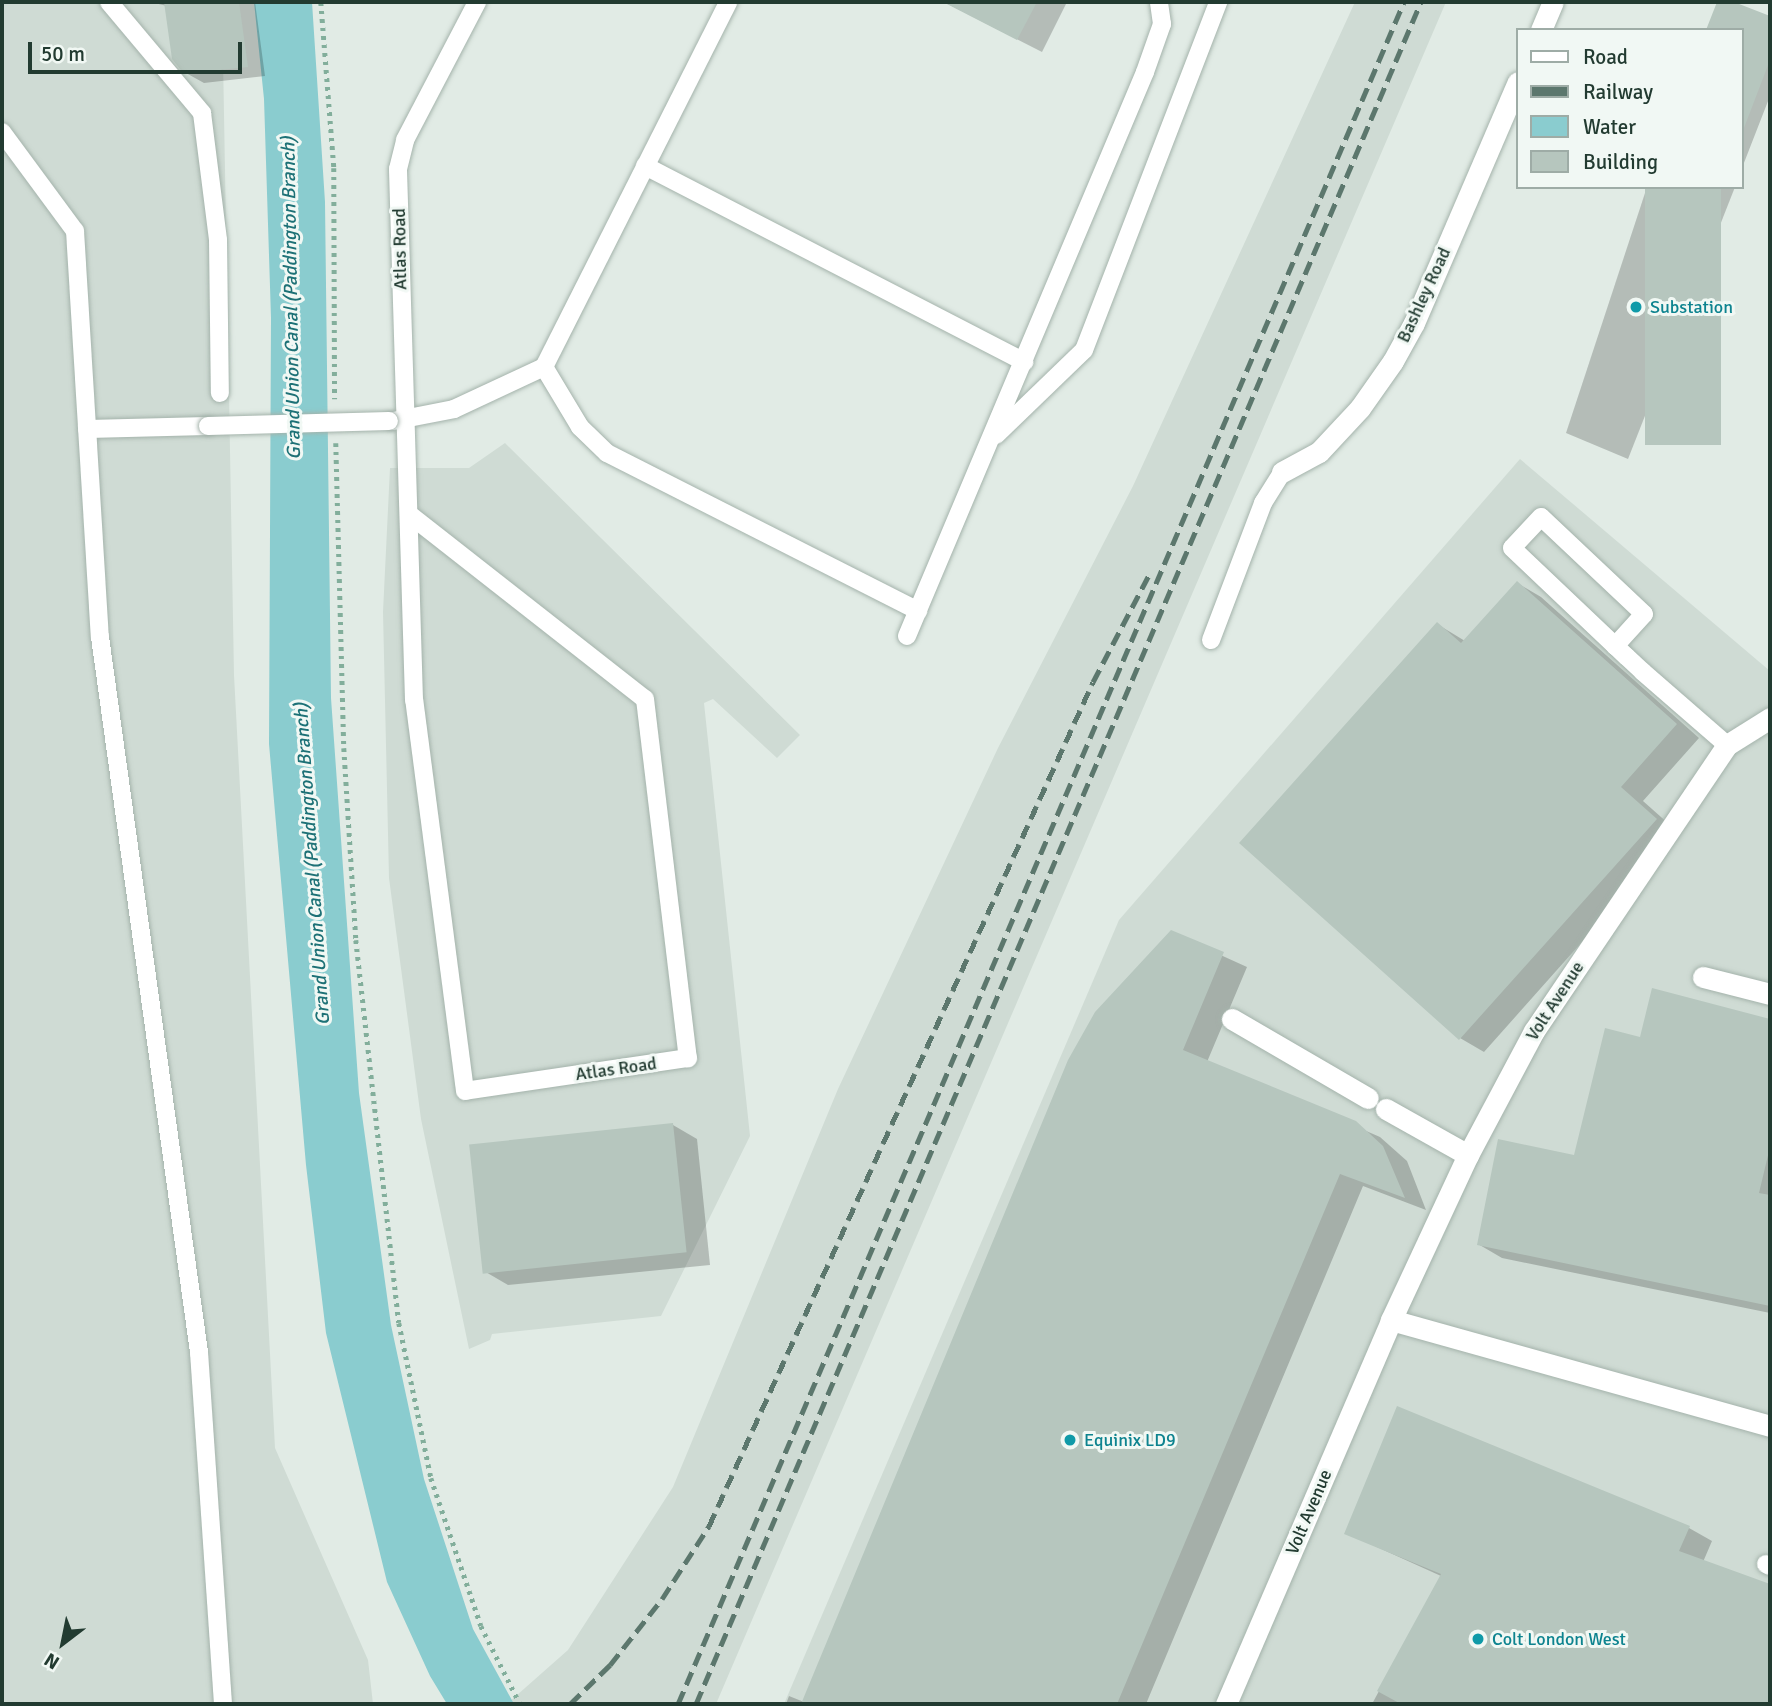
<!DOCTYPE html>
<html>
<head>
<meta charset="utf-8">
<style>
	body { margin:0 }
	#map { position:relative; width:1772px; height:1706px; overflow:hidden; background:#e1ebe5; font-family:Signika,sans-serif }
	div>[style] { position:absolute }
	.built>* { inset:0; background:#cfdbd4 }
	.water>* { inset:0; background:#8acccf }
	.shadow>* { inset:0; background:#0003 }
	.building>* { inset:0; background:#b6c6be; transform-origin:0 0 }
	.path>* { height:4.5px; margin-top:-2.25px; transform-origin:0; background:repeating-linear-gradient(90deg,#82ae9b 0 3.5px,transparent 0 8.5px) }
	.roads { filter:drop-shadow(0 0 2px #a4b3ab) drop-shadow(0 0 2px #a4b3ab) }
	.service>* { height:18px; margin:-9px; padding:0 9px; transform-origin:9px; border-radius:9px; background:#fff }
	.minor>* { height:21px; margin:-10.5px; padding:0 10.5px; transform-origin:10.5px; border-radius:10.5px; background:#fff }
	.rail>* { height:5px; margin-top:-2.5px; transform-origin:0; background:repeating-linear-gradient(90deg,#5c776d 0 14px,transparent 0 21px) }
	.bridges { filter:drop-shadow(0 0 2px #a4b3ab) drop-shadow(0 0 2px #a4b3ab) }
	.service-bridge>* { height:18px; margin:-9px; padding:0 9px; transform-origin:9px; border-radius:9px; background:#fff }
	.dots>* { width:19px; height:19px; translate:-50% -50%; box-sizing:border-box; border:4px solid #f1f8f4; border-radius:50% }
	span { translate:-50% -50%; white-space:nowrap; text-align:center; line-height:1.15; -webkit-text-stroke:6px #f1f8f4; paint-order:stroke }
	.street-label { font-size:18px; color:#223b31 }
	.culture-label { font-size:18px; color:#0d838f }
	.left { translate:0 -50%; text-align:left }
	.water-label { font-size:19px; color:#1d7176; font-style:italic }
	.frame { position:absolute; inset:0; border:4px solid #223b31; pointer-events:none }
	.legend { position:absolute; left:1516px; top:28px; width:228px; height:161px; box-sizing:border-box; background:#f1f8f4; border:2px solid #9eaca6; margin:0; padding:9px 12px; list-style:none; font-size:21px; color:#223b31 }
	.legend li { display:flex; align-items:center; gap:14px; height:35px }
	.legend b { width:35px; border:2px solid #9eaca6 }
	.north { position:absolute; left:28px; top:1608px; width:70px; height:70px; -webkit-text-stroke:5px #f1f8f4; paint-order:stroke; rotate:212deg; font-size:19px; font-weight:700; line-height:28px; text-align:center; color:#223b31 }
	.north::after { content:''; display:block; margin:auto; width:24px; height:32px; background:#223b31; clip-path:polygon(50% 0,100% 100%,50% 72%,0 100%) }
	.scale { position:absolute; left:28px; top:42px; width:214px; height:32px; box-sizing:border-box; border:4px solid #223b31; border-top:0; padding-left:9px; font-size:21px; line-height:24px; white-space:nowrap; color:#223b31; -webkit-text-stroke:5px #f1f8f4; paint-order:stroke }
</style>
</head>
<body>
<div id="map">
	<div class="built">
		<i style="clip-path:polygon(2px 2px,222px 2px,234px 675px,275px 1448px,368px 1660px,373px 1704px,2px 1704px)"></i>
		<i style="clip-path:polygon(1355px 2px,1446px 2px,716px 1704px,507px 1704px,568px 1650px,673px 1487px,838px 1089px,998px 748px,1133px 486px)"></i>
		<i style="clip-path:polygon(505px 443px,800px 735px,777px 758px,713px 699px,704px 703px,750px 1136px,661px 1316px,492px 1334px,490px 1340px,469px 1349px,421px 1119px,389px 878px,383px 612px,390px 468px,469px 468px)"></i>
		<i style="clip-path:polygon(1520px 459px,1770px 671px,1770px 1704px,784px 1704px,1119px 920px)"></i>
	</div>
	<div class="water">
		<i style="clip-path:polygon(254px 2px,312px 2px,325px 202px,331px 698px,359px 1093px,391px 1325px,424px 1479px,473px 1629px,514px 1704px,447px 1704px,430px 1676px,387px 1582px,326px 1333px,306px 1165px,269px 744px,271px 318px,264px 99px)"></i>
	</div>
	<div class="shadow">
		<i style="clip-path:polygon(150px 2px,255px 2px,265px 76px,204px 83px,186px 73px,167px 6px)"></i>
		<i style="clip-path:polygon(944px 2px,1067px 2px,1042px 52px)"></i>
		<i style="clip-path:polygon(1719px 2px,1770px 17px,1770px 96px,1742px 168px,1742px 30px,1708px 30px)"></i>
		<i style="clip-path:polygon(1647px 187px,1735px 187px,1628px 459px,1566px 433px)"></i>
		<i style="clip-path:polygon(1517px 583px,1541px 597px,1699px 738px,1643px 801px,1679px 833px,1484px 1052px,1460px 1038px,1437px 624px,1465px 641px)"></i>
		<i style="clip-path:polygon(1172px 933px,1247px 967px,1207px 1062px,1380px 1137px,1407px 1161px,1426px 1210px,1363px 1186px,1146px 1704px,786px 1704px,789px 1696px,804px 1702px)"></i>
		<i style="clip-path:polygon(1653px 990px,1770px 1020px,1770px 1313px,1502px 1258px,1478px 1244px,1576px 1157px,1641px 1039px)"></i>
		<i style="clip-path:polygon(673px 1125px,697px 1139px,710px 1265px,508px 1285px,484px 1271px)"></i>
		<i style="clip-path:polygon(1689px 1528px,1712px 1541px,1703px 1562px,1770px 1586px,1770px 1704px,1648px 1704px,1656px 1677px,1641px 1704px,1372px 1704px,1441px 1576px,1346px 1533px)"></i>
	</div>
	<div class="building">
		<i style="clip-path:polygon(164px 2px,239px 2px,248px 67px,184px 74px,172px 59px)"></i>
		<i style="clip-path:polygon(943px 2px,1037px 2px,1017px 40px)"></i>
		<i style="clip-path:polygon(1717px 2px,1734px 2px,1770px 16px,1770px 60px,1744px 128px,1742px 30px,1706px 30px)"></i>
		<i style="left:1645px;top:187px;width:76px;height:258px"></i>
		<i style="clip-path:polygon(1517px 581px,1677px 724px,1621px 787px,1657px 819px,1459px 1040px,1239px 843px,1437px 622px,1461px 643px)"></i>
		<i style="clip-path:polygon(1171px 930px,1224px 952px,1183px 1050px,1356px 1121px,1383px 1146px,1405px 1198px,1340px 1174px,1117px 1704px,801px 1704px,1068px 1060px,1095px 1012px)"></i>
		<i style="clip-path:polygon(1652px 988px,1770px 1019px,1770px 1147px,1759px 1193px,1770px 1195px,1770px 1306px,1477px 1245px,1498px 1139px,1574px 1155px,1605px 1028px,1640px 1037px)"></i>
		<i style="left:673px;top:1123px;width:130px;height:205px;rotate:84deg"></i>
		<i style="clip-path:polygon(1397px 1406px,1690px 1526px,1679px 1551px,1770px 1584px,1770px 1704px,1401px 1704px,1377px 1691px,1441px 1574px,1344px 1534px)"></i>
	</div>
	<div class="path">
		<i style="left:321px;top:2px;width:167px;rotate:85.5deg"></i>
		<i style="left:334px;top:168px;width:231px;rotate:89.8deg"></i>
		<i style="left:336px;top:443px;width:305px;rotate:88.5deg"></i>
		<i style="left:344px;top:748px;width:192px;rotate:86.4deg"></i>
		<i style="left:356px;top:940px;width:385px;rotate:83.6deg"></i>
		<i style="left:399px;top:1323px;width:158px;rotate:78.3deg"></i>
		<i style="left:431px;top:1478px;width:156px;rotate:71.3deg"></i>
		<i style="left:481px;top:1626px;width:87px;rotate:63.4deg"></i>
	</div>
	<div class="roads">
		<div class="service">
			<i style="left:109px;top:2px;width:145px;rotate:50deg"></i>
			<i style="left:202px;top:113px;width:128px;rotate:82.8deg"></i>
			<i style="left:218px;top:240px;width:153px;rotate:89.3deg"></i>
			<i style="left:2px;top:132px;width:123px;rotate:53.6deg"></i>
			<i style="left:75px;top:231px;width:407px;rotate:86.5deg"></i>
			<i style="left:100px;top:637px;width:722px;rotate:82.12deg"></i>
			<i style="left:199px;top:1352px;width:353px;rotate:86.1deg"></i>
			<i style="left:645px;top:166px;width:427px;rotate:27.3deg"></i>
			<i style="left:544px;top:367px;width:70px;rotate:59deg"></i>
			<i style="left:580px;top:427px;width:37px;rotate:44deg"></i>
			<i style="left:607px;top:453px;width:349px;rotate:26.9deg"></i>
			<i style="left:393px;top:421px;width:62px;rotate:-11.1deg"></i>
			<i style="left:454px;top:409px;width:99px;rotate:-25deg"></i>
			<i style="left:544px;top:367px;width:409px;rotate:-63.2deg"></i>
			<i style="left:87px;top:429px;width:121px;rotate:-1.4deg"></i>
			<i style="left:996px;top:435px;width:122px;rotate:-44deg"></i>
			<i style="left:1084px;top:350px;width:373px;rotate:-68.9deg"></i>
			<i style="left:410px;top:515px;width:298px;rotate:38.1deg"></i>
			<i style="left:645px;top:699px;width:362px;rotate:83.2deg"></i>
			<i style="left:688px;top:1058px;width:225px;rotate:171.6deg"></i>
			<i style="left:465px;top:1091px;width:394px;rotate:-97.4deg"></i>
			<i style="left:414px;top:700px;width:531px;rotate:-91.73deg"></i>
			<i style="left:398px;top:169px;width:30px;rotate:-76deg"></i>
			<i style="left:405px;top:140px;width:156px;rotate:-62.4deg"></i>
			<i style="left:907px;top:636px;width:612px;rotate:-67.12deg"></i>
			<i style="left:1145px;top:72px;width:51px;rotate:-70.5deg"></i>
			<i style="left:1162px;top:24px;width:22px;rotate:-98deg"></i>
			<i style="left:1211px;top:640px;width:147px;rotate:-69.2deg"></i>
			<i style="left:1263px;top:503px;width:36px;rotate:-58deg"></i>
			<i style="left:1615px;top:646px;width:43px;rotate:-47.8deg"></i>
			<i style="left:1644px;top:614px;width:141px;rotate:-136.7deg"></i>
			<i style="left:1541px;top:517px;width:42px;rotate:133.1deg"></i>
			<i style="left:1512px;top:548px;width:158px;rotate:43.5deg"></i>
			<i style="left:1627px;top:657px;width:22px;rotate:43deg"></i>
			<i style="left:1643px;top:672px;width:111px;rotate:41deg"></i>
			<i style="left:1766px;top:1564px;width:4px;rotate:27deg"></i>
		</div>
		<div class="minor">
			<i style="left:1541px;top:30px;width:30px;rotate:-67deg"></i>
			<i style="left:1282px;top:472px;width:42px;rotate:-28.4deg"></i>
			<i style="left:1319px;top:452px;width:60px;rotate:-47deg"></i>
			<i style="left:1360px;top:408px;width:57px;rotate:-54.9deg"></i>
			<i style="left:1393px;top:361px;width:43px;rotate:-61.1deg"></i>
			<i style="left:1414px;top:323px;width:262px;rotate:-66.7deg"></i>
			<i style="left:1703px;top:977px;width:69px;rotate:14.2deg"></i>
			<i style="left:1232px;top:1019px;width:157px;rotate:30.2deg"></i>
			<i style="left:1386px;top:1109px;width:94px;rotate:29.3deg"></i>
			<i style="left:1391px;top:1320px;width:394px;rotate:15.6deg"></i>
			<i style="left:1226px;top:1704px;width:418px;rotate:-66.7deg"></i>
			<i style="left:1391px;top:1320px;width:182px;rotate:-65deg"></i>
			<i style="left:1468px;top:1155px;width:140px;rotate:-62deg"></i>
			<i style="left:1534px;top:1031px;width:345px;rotate:-56deg"></i>
			<i style="left:1727px;top:745px;width:51px;rotate:-32.1deg"></i>
		</div>
	</div>
	<div class="rail">
		<i style="left:570px;top:1704px;width:56px;rotate:-44.3deg"></i>
		<i style="left:610px;top:1665px;width:84px;rotate:-51.8deg"></i>
		<i style="left:662px;top:1599px;width:87px;rotate:-57.2deg"></i>
		<i style="left:709px;top:1526px;width:927px;rotate:-65.54deg"></i>
		<i style="left:1093px;top:682px;width:125px;rotate:-62.4deg"></i>
		<i style="left:678px;top:1704px;width:1850px;rotate:-66.9deg"></i>
		<i style="left:696px;top:1704px;width:1850px;rotate:-66.93deg"></i>
	</div>
	<div class="bridges">
		<div class="service-bridge">
			<i style="left:208px;top:426px;width:181px;rotate:-1.6deg"></i>
		</div>
	</div>
	<div class="dots">
		<i style="left:1636px;top:307px;background:#0f9aa8"></i>
		<i style="left:1070px;top:1440px;background:#0f9aa8"></i>
		<i style="left:1478px;top:1639px;background:#0f9aa8"></i>
	</div>
	<div class="street-label">
		<span style="left:400px;top:249px;rotate:-91deg">Atlas Road</span>
		<span style="left:1424px;top:295px;rotate:-65deg">Bashley Road</span>
		<span style="left:1555px;top:1001px;rotate:-57deg">Volt Avenue</span>
		<span style="left:616px;top:1069px;rotate:-8deg">Atlas Road</span>
		<span style="left:1309px;top:1512px;rotate:-67deg">Volt Avenue</span>
	</div>
	<div class="culture-label">
		<span class="left" style="left:1650px;top:307px">Substation</span>
		<span class="left" style="left:1084px;top:1440px">Equinix LD9</span>
		<span class="left" style="left:1492px;top:1639px">Colt London West</span>
	</div>
	<div class="water-label">
		<span style="left:292px;top:298px;rotate:-91deg">Grand Union Canal (Paddington Branch)</span>
		<span style="left:313px;top:864px;rotate:-94deg">Grand Union Canal (Paddington Branch)</span>
	</div>
	<div class="frame"></div>
	<ul class="legend">
	<li><b style="height:9px;background:#fff"></b>Road</li>
	<li><b style="height:9px;background:#5c776d"></b>Railway</li>
	<li><b style="height:19px;background:#8acccf"></b>Water</li>
	<li><b style="height:19px;background:#b6c6be"></b>Building</li>
	</ul>
	<div class="north">N</div>
	<div class="scale">50 m</div>
</div>
</body>
</html>
